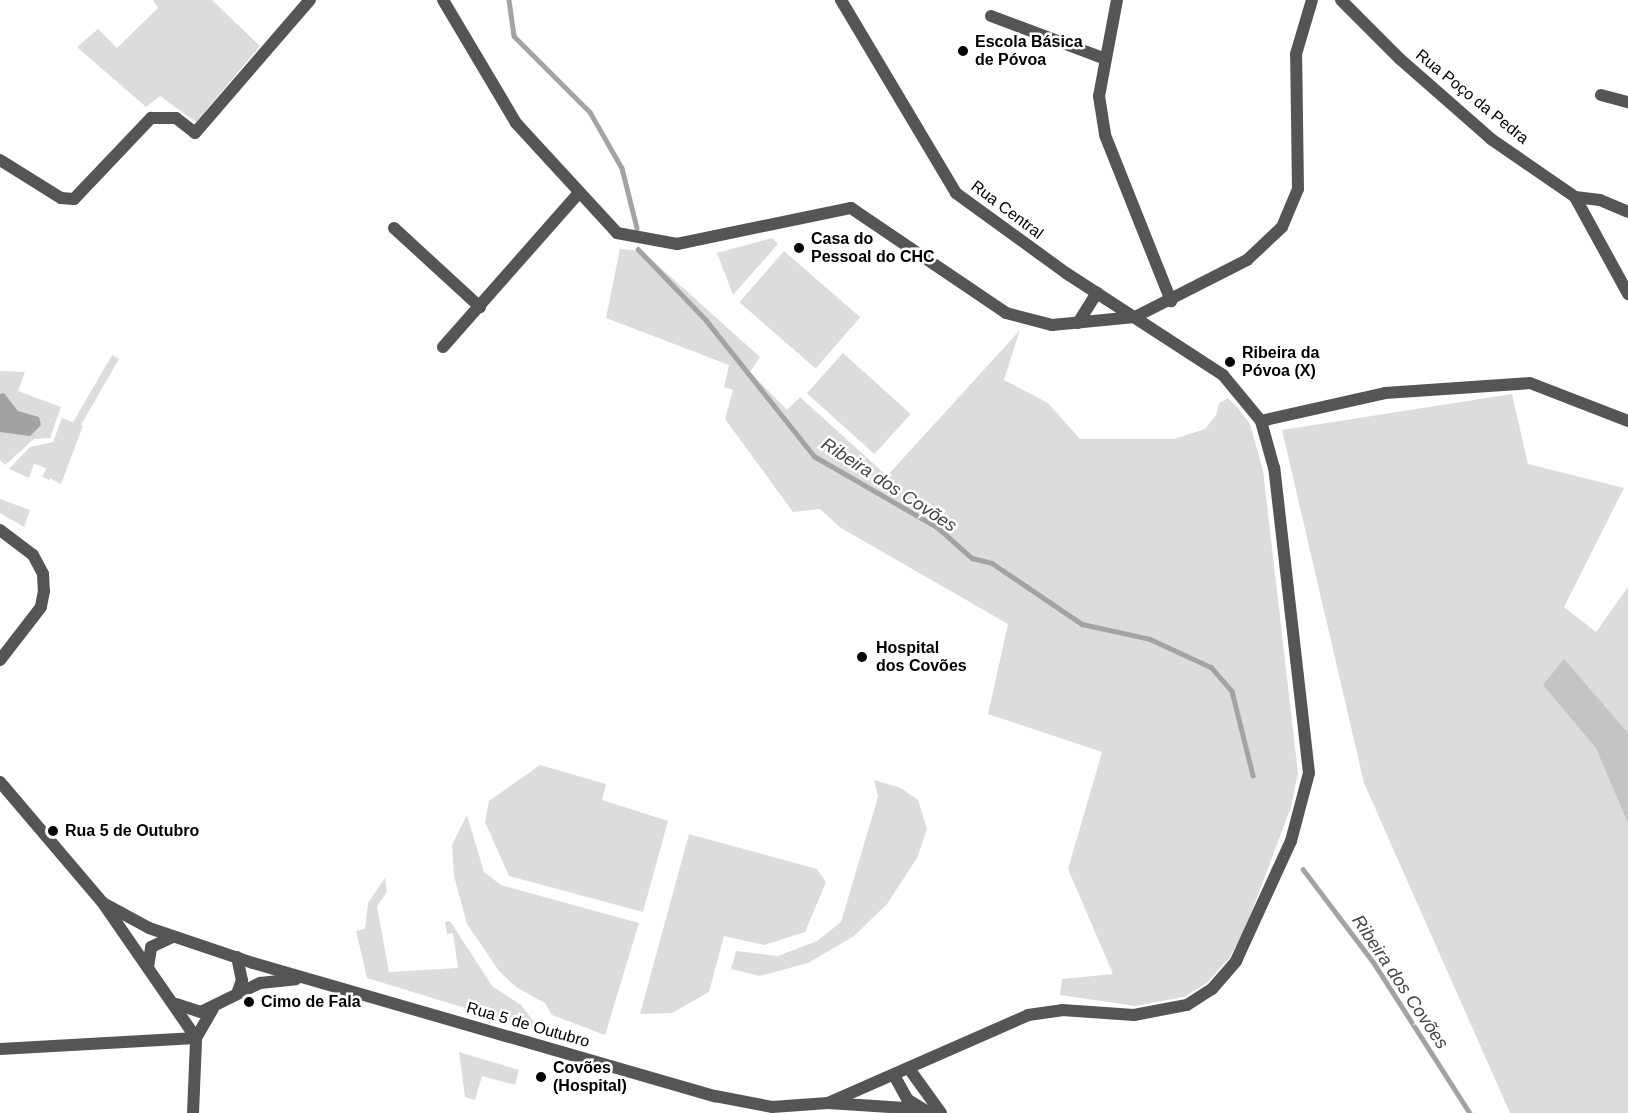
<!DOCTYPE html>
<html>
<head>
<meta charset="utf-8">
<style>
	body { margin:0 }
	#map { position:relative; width:1628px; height:1113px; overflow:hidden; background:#fff; font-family:Arial,sans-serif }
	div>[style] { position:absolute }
	.green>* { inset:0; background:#dcdcdc; transform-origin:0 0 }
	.water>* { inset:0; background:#a3a3a3 }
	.stream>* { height:4.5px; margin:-2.25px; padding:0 2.25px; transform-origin:2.25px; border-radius:2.25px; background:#a3a3a3 }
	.building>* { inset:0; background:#c4c4c4 }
	.minor>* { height:12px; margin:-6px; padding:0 6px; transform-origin:6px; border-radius:6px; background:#555 }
	.tertiary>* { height:12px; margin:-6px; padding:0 6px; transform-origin:6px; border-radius:6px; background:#555 }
	.dots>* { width:16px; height:16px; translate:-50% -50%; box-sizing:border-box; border:3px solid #fff; border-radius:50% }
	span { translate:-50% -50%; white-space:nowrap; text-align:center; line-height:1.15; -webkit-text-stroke:5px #fff; paint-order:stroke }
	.poi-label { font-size:16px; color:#000; font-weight:700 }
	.left { translate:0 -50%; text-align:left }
	.street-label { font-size:16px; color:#000 }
	.water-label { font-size:18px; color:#444; font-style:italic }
</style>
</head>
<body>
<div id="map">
	<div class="green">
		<i style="clip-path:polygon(153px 0,212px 0,260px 46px,196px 122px,160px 96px,146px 107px,77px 47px,98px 29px,117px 48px,158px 8px)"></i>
		<i style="clip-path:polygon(772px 238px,778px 244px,733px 295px,717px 253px)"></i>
		<i style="clip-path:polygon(620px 249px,642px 251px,760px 357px,750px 372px,787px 410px,800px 397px,887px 476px,1020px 330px,1004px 380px,1048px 403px,1080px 439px,1174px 439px,1205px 429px,1216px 415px,1219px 403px,1228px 398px,1238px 408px,1250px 424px,1263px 470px,1298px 773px,1291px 807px,1247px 924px,1230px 957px,1207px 983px,1184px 997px,1135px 1006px,1060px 995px,1062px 979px,1113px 974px,1068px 869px,1102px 752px,988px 714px,1008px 624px,841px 528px,820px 509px,793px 512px,725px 419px,733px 390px,724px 387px,729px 365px,606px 318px)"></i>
		<i style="left:784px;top:251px;width:101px;height:68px;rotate:41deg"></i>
		<i style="left:843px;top:353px;width:91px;height:54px;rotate:42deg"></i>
		<i style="left:112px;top:355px;width:8px;height:140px;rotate:30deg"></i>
		<i style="clip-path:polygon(0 371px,25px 372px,18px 391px,61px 407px,50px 438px,34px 439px,5px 465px,0 460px)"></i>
		<i style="clip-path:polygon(1512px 394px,1528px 464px,1624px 488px,1564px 607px,1596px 632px,1628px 587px,1628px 1113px,1510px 1113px,1364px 783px,1282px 430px)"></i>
		<i style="clip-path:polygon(62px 418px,83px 426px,61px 484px,44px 475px,46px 468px,34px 464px,29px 478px,9px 469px,30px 447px,53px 442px)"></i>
		<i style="clip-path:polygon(0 499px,30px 510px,24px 527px,0 513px)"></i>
		<i style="clip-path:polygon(540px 765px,606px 784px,602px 800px,668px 821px,643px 912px,509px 876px,485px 822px,489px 801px)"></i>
		<i style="clip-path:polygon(874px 780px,901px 788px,918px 800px,927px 829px,917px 858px,887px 904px,854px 936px,808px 963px,760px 976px,731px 969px,736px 951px,778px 956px,817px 941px,841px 922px,878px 797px)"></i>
		<i style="clip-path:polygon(467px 815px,484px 872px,501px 885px,639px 923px,605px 1035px,552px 1015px,545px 1003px,516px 987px,499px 971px,467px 924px,454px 876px,452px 845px)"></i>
		<i style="clip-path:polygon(689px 834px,817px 869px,826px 882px,805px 932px,764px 945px,724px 936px,709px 992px,672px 1013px,640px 1014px)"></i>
		<i style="clip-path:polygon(385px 878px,387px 892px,377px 906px,389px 972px,458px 968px,453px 933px,447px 934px,445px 922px,450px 921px,492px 986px,521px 1005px,534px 1022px,534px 1029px,367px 978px,356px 931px,365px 929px,368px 903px)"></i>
		<i style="clip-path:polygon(459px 1052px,519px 1070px,515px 1085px,482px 1076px,475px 1100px,465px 1097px)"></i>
	</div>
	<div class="water">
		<i style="clip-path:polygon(4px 393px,18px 411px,39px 417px,41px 425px,30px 436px,0 432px,0 394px)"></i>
	</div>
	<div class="stream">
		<i style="left:509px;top:0;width:36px;rotate:82deg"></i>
		<i style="left:514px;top:36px;width:107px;rotate:45deg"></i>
		<i style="left:590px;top:112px;width:64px;rotate:60.3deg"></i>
		<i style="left:622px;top:168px;width:62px;rotate:76deg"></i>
		<i style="left:638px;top:249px;width:98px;rotate:46.2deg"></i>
		<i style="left:706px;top:320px;width:174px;rotate:51.5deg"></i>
		<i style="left:814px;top:456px;width:142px;rotate:30deg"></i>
		<i style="left:937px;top:527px;width:47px;rotate:41.5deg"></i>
		<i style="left:972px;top:558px;width:21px;rotate:14deg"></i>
		<i style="left:992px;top:563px;width:109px;rotate:34.1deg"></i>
		<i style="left:1082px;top:624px;width:70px;rotate:12.4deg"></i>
		<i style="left:1150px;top:639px;width:67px;rotate:24.7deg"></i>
		<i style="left:1211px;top:667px;width:32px;rotate:49deg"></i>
		<i style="left:1232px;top:691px;width:87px;rotate:76deg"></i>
		<i style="left:1303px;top:869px;width:118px;rotate:52.9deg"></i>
		<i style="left:1374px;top:963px;width:178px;rotate:57.4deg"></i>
	</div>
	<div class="building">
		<i style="clip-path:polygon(1564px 659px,1628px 733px,1628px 823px,1596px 748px,1543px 685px)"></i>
	</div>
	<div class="minor">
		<i style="left:443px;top:0;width:143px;rotate:59.3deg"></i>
		<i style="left:516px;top:123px;width:149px;rotate:47.4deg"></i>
		<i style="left:617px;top:233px;width:61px;rotate:10.4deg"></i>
		<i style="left:677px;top:244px;width:178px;rotate:-11.7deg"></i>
		<i style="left:851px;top:208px;width:187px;rotate:34.1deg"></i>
		<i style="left:1006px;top:313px;width:48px;rotate:14.6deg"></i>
		<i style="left:1052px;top:325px;width:83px;rotate:-5.5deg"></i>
		<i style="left:1135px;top:317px;width:126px;rotate:-27deg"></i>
		<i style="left:1247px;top:260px;width:48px;rotate:-43.3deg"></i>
		<i style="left:1282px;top:227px;width:41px;rotate:-67.2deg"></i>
		<i style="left:1298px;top:189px;width:135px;rotate:-90.8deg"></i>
		<i style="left:1296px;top:54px;width:56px;rotate:-73.5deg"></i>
		<i style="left:1117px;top:0;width:98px;rotate:100.6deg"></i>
		<i style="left:1099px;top:96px;width:39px;rotate:81deg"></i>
		<i style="left:1105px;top:135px;width:179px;rotate:68.3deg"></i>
		<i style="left:1341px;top:0;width:83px;rotate:45deg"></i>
		<i style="left:1400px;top:59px;width:121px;rotate:41.3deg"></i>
		<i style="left:1491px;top:139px;width:102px;rotate:34.6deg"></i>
		<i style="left:1575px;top:197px;width:25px;rotate:7deg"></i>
		<i style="left:1600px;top:200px;width:30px;rotate:23deg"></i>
		<i style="left:991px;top:16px;width:120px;rotate:20.6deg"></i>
		<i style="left:1601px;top:95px;width:28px;rotate:15deg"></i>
		<i style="left:0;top:160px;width:72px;rotate:31.9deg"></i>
		<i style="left:61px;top:198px;width:13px;rotate:4deg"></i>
		<i style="left:74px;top:199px;width:112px;rotate:-46.5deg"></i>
		<i style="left:151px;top:118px;width:25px"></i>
		<i style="left:176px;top:118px;width:24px;rotate:38deg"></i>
		<i style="left:195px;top:133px;width:176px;rotate:-49.2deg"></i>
		<i style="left:1575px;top:197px;width:111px;rotate:61.3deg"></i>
		<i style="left:394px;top:228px;width:117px;rotate:42.6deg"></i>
		<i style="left:1078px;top:323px;width:36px;rotate:-58deg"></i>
		<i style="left:443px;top:347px;width:204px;rotate:-48.6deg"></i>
		<i style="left:1261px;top:421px;width:127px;rotate:-12.7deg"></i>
		<i style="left:1385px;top:393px;width:145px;rotate:-3.9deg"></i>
		<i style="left:1530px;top:383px;width:105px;rotate:21.2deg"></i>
		<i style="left:0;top:1049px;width:196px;rotate:-3.2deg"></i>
	</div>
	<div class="tertiary">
		<i style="left:0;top:530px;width:41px;rotate:37.1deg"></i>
		<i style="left:33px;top:555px;width:21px;rotate:62deg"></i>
		<i style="left:43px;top:574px;width:17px;rotate:87deg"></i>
		<i style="left:44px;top:591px;width:16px;rotate:101deg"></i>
		<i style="left:41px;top:607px;width:67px;rotate:127.7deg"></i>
		<i style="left:0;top:782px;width:159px;rotate:49.6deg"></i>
		<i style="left:103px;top:903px;width:164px;rotate:55.4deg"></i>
		<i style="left:103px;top:903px;width:52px;rotate:28.5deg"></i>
		<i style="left:149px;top:928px;width:110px;rotate:18.6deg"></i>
		<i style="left:253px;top:963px;width:481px;rotate:16.1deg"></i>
		<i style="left:715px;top:1096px;width:58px;rotate:10.9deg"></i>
		<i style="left:772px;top:1107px;width:56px;rotate:-4.1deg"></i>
		<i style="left:828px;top:1103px;width:219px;rotate:-23.7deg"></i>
		<i style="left:1028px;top:1015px;width:34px;rotate:-8deg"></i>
		<i style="left:1062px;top:1010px;width:72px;rotate:4deg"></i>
		<i style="left:1134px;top:1015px;width:54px;rotate:-10.7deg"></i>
		<i style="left:1187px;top:1005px;width:30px;rotate:-33deg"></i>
		<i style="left:1212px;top:989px;width:37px;rotate:-49deg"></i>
		<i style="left:1236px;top:961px;width:132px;rotate:-65.4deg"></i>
		<i style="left:1291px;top:841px;width:70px;rotate:-75.2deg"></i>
		<i style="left:1309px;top:773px;width:307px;rotate:-96.5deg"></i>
		<i style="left:1274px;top:468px;width:49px;rotate:-105.5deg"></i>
		<i style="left:1261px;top:421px;width:60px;rotate:-129.6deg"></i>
		<i style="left:1223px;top:375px;width:187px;rotate:-147deg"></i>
		<i style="left:1066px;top:273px;width:136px;rotate:-144deg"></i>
		<i style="left:956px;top:193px;width:225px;rotate:-120.8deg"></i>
		<i style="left:237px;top:957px;width:24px;rotate:78deg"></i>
		<i style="left:242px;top:980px;width:12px;rotate:110deg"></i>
		<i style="left:148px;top:967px;width:20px;rotate:-81deg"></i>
		<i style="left:151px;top:947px;width:23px;rotate:-25deg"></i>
		<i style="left:176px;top:1004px;width:26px;rotate:18deg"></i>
		<i style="left:201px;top:1012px;width:66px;rotate:-26.2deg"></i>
		<i style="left:260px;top:983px;width:36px;rotate:-6deg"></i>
		<i style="left:196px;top:1038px;width:34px;rotate:-60deg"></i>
		<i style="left:910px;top:1070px;width:53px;rotate:54.2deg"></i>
		<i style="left:895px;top:1077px;width:26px;rotate:61deg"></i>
		<i style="left:908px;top:1100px;width:26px;rotate:31deg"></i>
		<i style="left:828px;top:1103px;width:93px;rotate:3.7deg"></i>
		<i style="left:193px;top:1113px;width:73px;rotate:-87.6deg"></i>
	</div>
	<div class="dots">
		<i style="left:963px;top:51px;background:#000"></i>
		<i style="left:799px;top:248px;background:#000"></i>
		<i style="left:1230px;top:362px;background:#000"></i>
		<i style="left:862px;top:657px;background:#000"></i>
		<i style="left:53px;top:831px;background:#000"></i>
		<i style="left:249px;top:1002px;background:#000"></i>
		<i style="left:541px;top:1077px;background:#000"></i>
	</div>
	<div class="poi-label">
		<span class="left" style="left:975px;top:51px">Escola Básica<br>de Póvoa</span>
		<span class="left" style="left:811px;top:248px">Casa do<br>Pessoal do CHC</span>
		<span class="left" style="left:1242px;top:362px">Ribeira da<br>Póvoa (X)</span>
		<span class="left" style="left:876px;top:657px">Hospital<br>dos Covões</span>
		<span class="left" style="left:65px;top:831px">Rua 5 de Outubro</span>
		<span class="left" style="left:261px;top:1002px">Cimo de Fala</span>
		<span class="left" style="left:553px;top:1077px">Covões<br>(Hospital)</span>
	</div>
	<div class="street-label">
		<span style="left:1472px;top:97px;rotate:39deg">Rua Poço da Pedra</span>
		<span style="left:1007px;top:210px;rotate:37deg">Rua Central</span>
		<span style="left:528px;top:1025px;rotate:16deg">Rua 5 de Outubro</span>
	</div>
	<div class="water-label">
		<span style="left:889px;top:485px;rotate:33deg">Ribeira dos Covões</span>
		<span style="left:1400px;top:982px;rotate:56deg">Ribeira dos Covões</span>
	</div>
</div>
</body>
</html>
